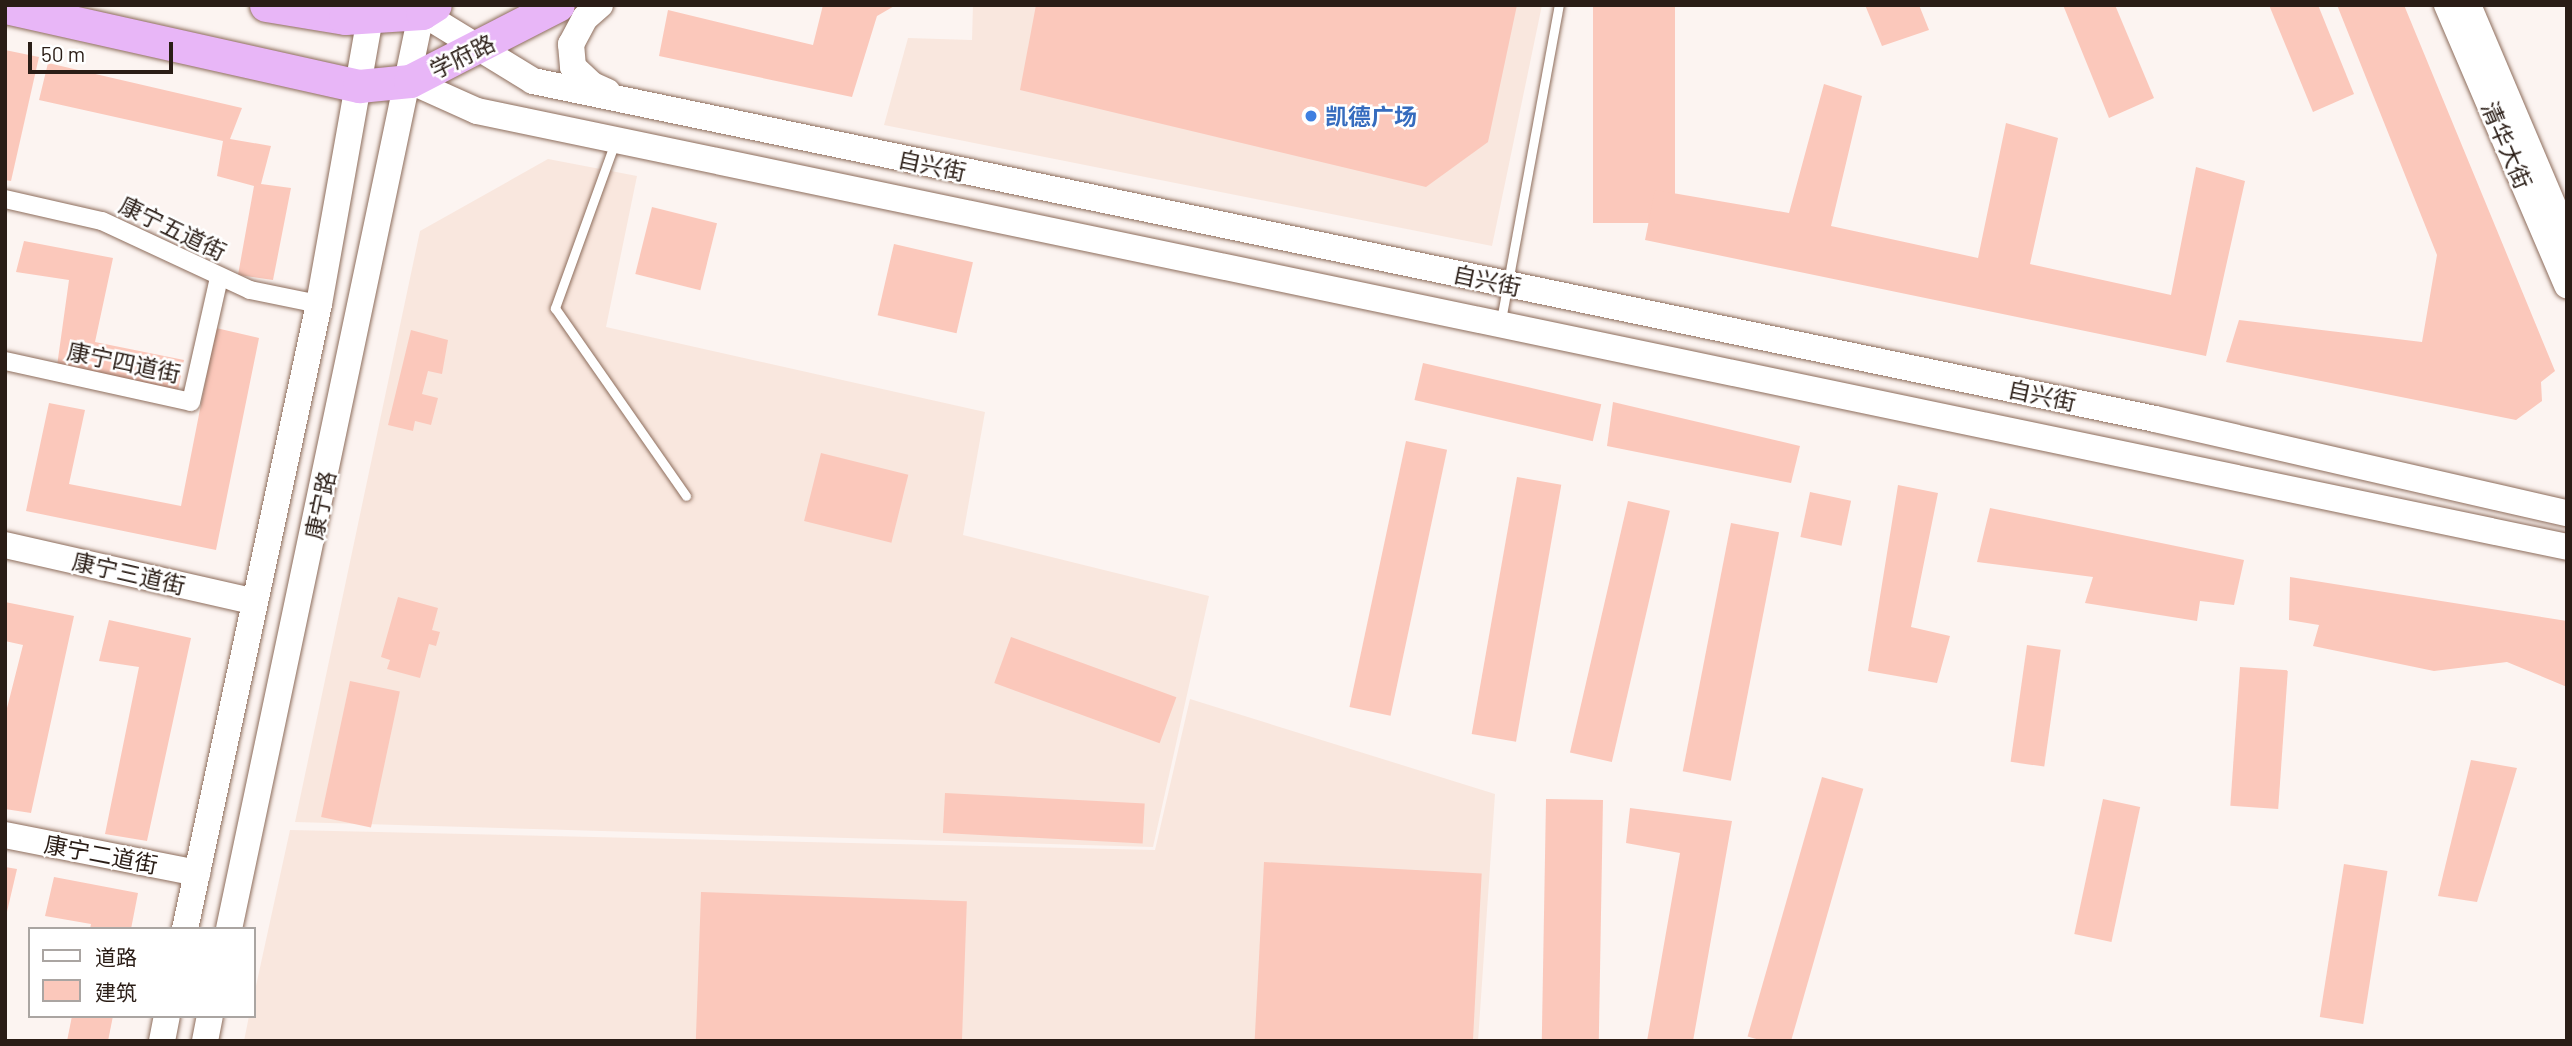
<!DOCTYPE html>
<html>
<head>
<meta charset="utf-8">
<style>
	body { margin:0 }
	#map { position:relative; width:2572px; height:1046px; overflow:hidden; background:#fcf4f1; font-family:Barlow,"Noto Sans SC",sans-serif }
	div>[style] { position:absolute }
	.built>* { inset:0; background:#f9e7de }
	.building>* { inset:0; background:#fbc8bb; transform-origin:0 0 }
	.roads { filter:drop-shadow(0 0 2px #8d6d5c) drop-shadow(0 0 2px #8d6d5c) }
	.lane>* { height:9px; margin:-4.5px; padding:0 4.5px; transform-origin:4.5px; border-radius:4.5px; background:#fff }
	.street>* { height:18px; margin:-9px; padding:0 9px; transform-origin:9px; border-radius:9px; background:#fff }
	.secondary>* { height:26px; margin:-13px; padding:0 13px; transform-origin:13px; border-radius:13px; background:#fff }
	.highway>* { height:33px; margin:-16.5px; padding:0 16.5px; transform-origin:16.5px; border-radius:16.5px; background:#e8b6f7 }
	.dots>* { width:19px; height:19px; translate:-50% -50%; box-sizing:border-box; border:4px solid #fff; border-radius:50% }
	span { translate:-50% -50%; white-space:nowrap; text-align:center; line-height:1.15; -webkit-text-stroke:5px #fff; paint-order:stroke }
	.street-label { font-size:23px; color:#2a1d16 }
	.shop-label { font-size:23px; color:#366cbe; font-weight:700 }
	.left { translate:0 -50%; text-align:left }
	.frame { position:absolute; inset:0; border:7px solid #2a1d16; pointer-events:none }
	.legend { position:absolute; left:28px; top:927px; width:228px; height:91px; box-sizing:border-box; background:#fff; border:2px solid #aaa5a2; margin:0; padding:9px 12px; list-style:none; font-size:21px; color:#2a1d16 }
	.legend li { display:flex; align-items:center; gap:14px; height:35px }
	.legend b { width:35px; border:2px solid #aaa5a2 }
	.scale { position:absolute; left:28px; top:42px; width:145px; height:32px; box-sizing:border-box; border:4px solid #2a1d16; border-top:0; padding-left:9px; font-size:21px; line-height:24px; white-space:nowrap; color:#2a1d16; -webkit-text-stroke:5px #fff; paint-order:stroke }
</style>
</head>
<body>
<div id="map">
	<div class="built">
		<i style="clip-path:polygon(973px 5px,1542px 5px,1492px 246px,884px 125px,908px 38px,972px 40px)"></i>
		<i style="clip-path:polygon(548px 159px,637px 176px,606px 327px,985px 412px,963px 535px,1209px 596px,1153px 847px,295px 822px,420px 231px)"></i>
		<i style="clip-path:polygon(1190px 699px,1495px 794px,1478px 1041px,244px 1041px,249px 1016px,254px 1016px,254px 995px,290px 830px,1155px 850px)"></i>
	</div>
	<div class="building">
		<i style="clip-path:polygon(823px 5px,896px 5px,877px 16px,852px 97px,659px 56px,668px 10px,813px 45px)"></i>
		<i style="clip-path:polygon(1036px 5px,1517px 5px,1488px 142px,1426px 187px,1020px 90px)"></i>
		<i style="left:1593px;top:5px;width:82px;height:218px"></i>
		<i style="clip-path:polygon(1865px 5px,1919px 5px,1929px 30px,1882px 46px)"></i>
		<i style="clip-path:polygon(2063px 5px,2115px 5px,2154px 98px,2109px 118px)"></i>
		<i style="clip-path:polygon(2269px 5px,2318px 5px,2354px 94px,2313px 112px)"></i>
		<i style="clip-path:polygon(2337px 5px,2404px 5px,2555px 371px,2541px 382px,2542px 401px,2516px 420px,2226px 362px,2239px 320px,2422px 342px,2437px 255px)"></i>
		<i style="clip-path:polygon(5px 50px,39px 57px,11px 181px,5px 180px)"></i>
		<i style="clip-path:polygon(48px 63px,242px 108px,230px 139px,271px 146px,261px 184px,291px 188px,273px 280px,238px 275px,254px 186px,217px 176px,223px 141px,39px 100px)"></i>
		<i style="clip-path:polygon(1824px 84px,1862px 96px,1831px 226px,1978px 258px,2006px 123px,2058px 138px,2030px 264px,2171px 295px,2196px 167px,2245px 181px,2206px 356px,1645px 240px,1655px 190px,1789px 213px)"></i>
		<i style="left:652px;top:207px;width:67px;height:69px;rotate:14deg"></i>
		<i style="clip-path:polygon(24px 241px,113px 258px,95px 342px,184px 360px,178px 390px,57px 366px,69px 280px,16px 272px)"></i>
		<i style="left:894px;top:244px;width:81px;height:73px;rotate:13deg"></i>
		<i style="clip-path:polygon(216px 328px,259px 338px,216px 550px,26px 511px,49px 403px,85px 410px,69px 484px,181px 506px)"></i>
		<i style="clip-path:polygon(411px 330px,448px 340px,442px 374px,428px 371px,422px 394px,438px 398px,431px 425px,415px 421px,413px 431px,388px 425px)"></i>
		<i style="left:1423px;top:363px;width:183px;height:38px;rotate:13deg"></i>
		<i style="clip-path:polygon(1613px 402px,1800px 446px,1791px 483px,1607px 446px)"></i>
		<i style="left:1406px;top:441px;width:42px;height:272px;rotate:12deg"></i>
		<i style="left:821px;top:453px;width:90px;height:70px;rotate:14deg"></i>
		<i style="left:1517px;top:477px;width:45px;height:261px;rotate:10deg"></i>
		<i style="clip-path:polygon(1898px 485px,1938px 493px,1911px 627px,1950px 636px,1937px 683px,1868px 671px)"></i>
		<i style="left:1810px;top:492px;width:42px;height:46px;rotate:12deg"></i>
		<i style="left:1628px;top:501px;width:43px;height:258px;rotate:13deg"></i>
		<i style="clip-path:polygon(1990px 508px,2244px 560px,2234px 605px,2200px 601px,2197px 621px,2085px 603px,2093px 577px,1977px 562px)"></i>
		<i style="left:1731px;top:523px;width:49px;height:253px;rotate:11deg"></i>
		<i style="clip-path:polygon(2290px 577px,2567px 621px,2567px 687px,2507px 662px,2434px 671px,2313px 646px,2319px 625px,2289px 620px)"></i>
		<i style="clip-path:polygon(398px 597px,438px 608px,432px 630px,440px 632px,436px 646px,429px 644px,420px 678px,387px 669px,390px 660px,381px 657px)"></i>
		<i style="clip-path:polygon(5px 602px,74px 616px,31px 813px,5px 809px,5px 716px,23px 645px,5px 641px)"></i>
		<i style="clip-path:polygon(109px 620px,191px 638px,147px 841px,105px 834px,139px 667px,99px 661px)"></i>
		<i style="left:1011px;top:637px;width:176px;height:49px;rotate:20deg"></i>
		<i style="left:2027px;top:645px;width:34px;height:118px;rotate:8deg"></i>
		<i style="left:2240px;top:667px;width:48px;height:139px;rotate:4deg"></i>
		<i style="left:350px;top:681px;width:51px;height:139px;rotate:12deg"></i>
		<i style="clip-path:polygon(2471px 760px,2517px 768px,2477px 902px,2438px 896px)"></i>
		<i style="left:1822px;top:777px;width:43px;height:270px;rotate:16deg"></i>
		<i style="left:945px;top:793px;width:200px;height:40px;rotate:3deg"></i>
		<i style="left:1546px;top:799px;width:57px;height:242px;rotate:1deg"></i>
		<i style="left:2103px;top:799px;width:38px;height:138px;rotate:12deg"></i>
		<i style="clip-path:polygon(1630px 808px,1732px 821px,1693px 1041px,1647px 1041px,1680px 853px,1626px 843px)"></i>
		<i style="left:1264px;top:862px;width:218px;height:179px;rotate:3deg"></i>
		<i style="left:2344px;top:864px;width:44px;height:155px;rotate:9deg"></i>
		<i style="clip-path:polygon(5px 867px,17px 869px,6px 916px,5px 915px)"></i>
		<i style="clip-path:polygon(54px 877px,138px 893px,131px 929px,90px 929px,91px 924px,45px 916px)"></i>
		<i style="left:701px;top:892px;width:266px;height:149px;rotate:2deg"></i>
		<i style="clip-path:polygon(72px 1016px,113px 1016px,108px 1041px,67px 1041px)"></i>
	</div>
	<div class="roads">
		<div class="lane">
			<i style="left:615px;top:142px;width:177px;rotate:109.9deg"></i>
			<i style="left:555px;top:308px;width:229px;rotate:55.1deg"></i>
			<i style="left:1501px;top:320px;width:320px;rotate:-79.6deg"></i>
		</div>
		<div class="street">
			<i style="left:5px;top:199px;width:99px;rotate:12.8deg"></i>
			<i style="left:102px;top:221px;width:163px;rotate:25deg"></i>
			<i style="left:250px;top:290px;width:70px;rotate:11.5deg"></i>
			<i style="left:5px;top:361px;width:190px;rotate:12.4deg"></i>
			<i style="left:191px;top:402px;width:127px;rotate:-77.3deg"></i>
		</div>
		<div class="secondary">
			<i style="left:600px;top:5px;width:20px;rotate:139deg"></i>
			<i style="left:585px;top:18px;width:30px;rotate:118deg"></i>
			<i style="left:571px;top:44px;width:23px;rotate:85deg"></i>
			<i style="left:573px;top:67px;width:26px;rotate:43deg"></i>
			<i style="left:592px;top:85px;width:17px;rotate:24deg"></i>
			<i style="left:2447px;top:5px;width:305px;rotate:66.8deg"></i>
			<i style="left:2468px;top:5px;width:253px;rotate:67deg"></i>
			<i style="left:422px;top:13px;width:130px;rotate:31.5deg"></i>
			<i style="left:533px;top:81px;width:1657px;rotate:11.77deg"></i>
			<i style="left:2155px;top:419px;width:423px;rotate:12.9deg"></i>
			<i style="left:410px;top:81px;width:73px;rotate:24.1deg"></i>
			<i style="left:477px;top:111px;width:2135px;rotate:11.78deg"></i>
			<i style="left:5px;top:545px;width:253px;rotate:12.8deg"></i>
			<i style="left:5px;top:835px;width:196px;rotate:11.2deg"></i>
			<i style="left:185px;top:929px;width:639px;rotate:-77.9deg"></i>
			<i style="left:319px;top:304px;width:304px;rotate:-79.9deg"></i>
			<i style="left:229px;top:929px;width:944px;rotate:-78.14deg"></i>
			<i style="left:162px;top:1041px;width:25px;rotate:-79deg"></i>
			<i style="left:205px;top:1041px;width:25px;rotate:-79deg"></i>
		</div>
		<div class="highway">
			<i style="left:266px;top:5px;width:80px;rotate:9.3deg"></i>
			<i style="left:345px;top:18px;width:77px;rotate:-3.7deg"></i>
			<i style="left:422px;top:13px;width:15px;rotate:-32deg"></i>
			<i style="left:5px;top:7px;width:363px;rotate:12.6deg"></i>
			<i style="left:359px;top:86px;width:51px;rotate:-5.6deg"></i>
			<i style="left:410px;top:81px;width:166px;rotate:-27.2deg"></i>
		</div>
	</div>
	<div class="dots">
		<i style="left:1311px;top:116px;background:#3f7fe0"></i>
	</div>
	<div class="street-label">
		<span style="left:462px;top:56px;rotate:-26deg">学府路</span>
		<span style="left:2507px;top:145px;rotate:67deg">清华大街</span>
		<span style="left:932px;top:165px;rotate:12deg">自兴街</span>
		<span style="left:173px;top:228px;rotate:26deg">康宁五道街</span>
		<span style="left:1487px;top:280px;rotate:12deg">自兴街</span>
		<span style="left:124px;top:362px;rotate:12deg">康宁四道街</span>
		<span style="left:2042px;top:395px;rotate:12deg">自兴街</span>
		<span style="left:320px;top:505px;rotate:-78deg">康宁路</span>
		<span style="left:129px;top:573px;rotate:13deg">康宁三道街</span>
		<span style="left:101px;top:854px;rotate:11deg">康宁二道街</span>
	</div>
	<div class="shop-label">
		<span class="left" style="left:1325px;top:116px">凯德广场</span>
	</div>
	<div class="frame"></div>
	<ul class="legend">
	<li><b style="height:9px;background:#fff"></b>道路</li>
	<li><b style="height:19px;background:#fbc8bb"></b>建筑</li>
	</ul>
	<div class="scale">50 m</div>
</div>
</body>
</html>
